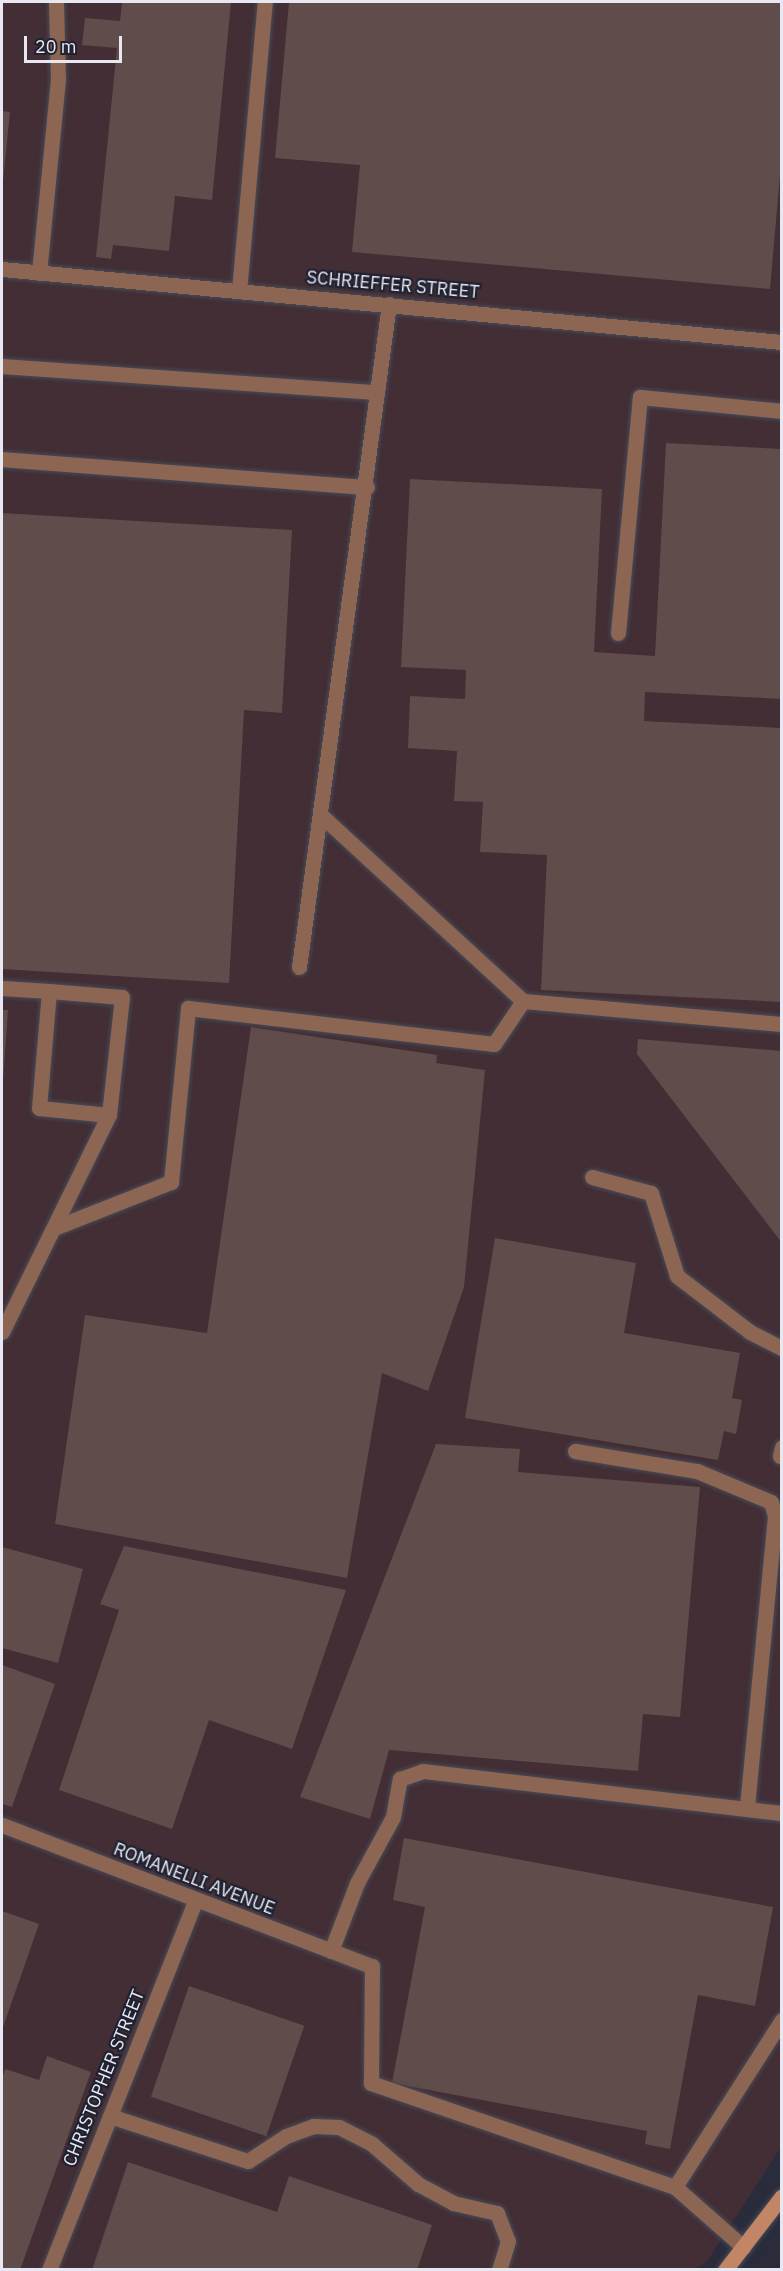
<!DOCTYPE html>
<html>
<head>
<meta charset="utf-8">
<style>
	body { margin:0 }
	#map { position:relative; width:783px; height:2271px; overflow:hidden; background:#2a2c3b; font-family:"IBM Plex Sans",sans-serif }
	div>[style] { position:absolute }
	.industrial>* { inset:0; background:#422e34 }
	.building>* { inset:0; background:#604c4a; transform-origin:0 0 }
	.roads { filter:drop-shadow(0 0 2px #484a58) drop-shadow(0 0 2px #484a58) }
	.lane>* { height:15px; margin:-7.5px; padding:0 7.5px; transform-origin:7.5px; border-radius:7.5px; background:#8d6653 }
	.street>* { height:15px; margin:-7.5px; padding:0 7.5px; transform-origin:7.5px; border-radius:7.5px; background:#8d6653 }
	.secondary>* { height:15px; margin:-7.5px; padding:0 7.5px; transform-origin:7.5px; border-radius:7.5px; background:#c28566 }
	span { translate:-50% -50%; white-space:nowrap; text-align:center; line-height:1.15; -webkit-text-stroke:4.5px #202231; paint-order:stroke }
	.street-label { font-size:18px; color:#e7e8f2 }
	.frame { position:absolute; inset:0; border:3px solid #e7e8f2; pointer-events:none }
	.scale { position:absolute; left:24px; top:36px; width:98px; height:27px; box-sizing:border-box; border:3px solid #e7e8f2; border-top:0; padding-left:8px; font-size:18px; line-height:21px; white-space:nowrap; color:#e7e8f2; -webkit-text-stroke:4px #202231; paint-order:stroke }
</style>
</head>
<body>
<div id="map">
	<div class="industrial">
		<i style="clip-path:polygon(2px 2px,781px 2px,781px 2147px,708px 2260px,695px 2269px,2px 2270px)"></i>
	</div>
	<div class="building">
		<i style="clip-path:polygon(122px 2px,231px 2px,212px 200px,175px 196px,169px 251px,113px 245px,111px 259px,96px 257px,117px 48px,82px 45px,85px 18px,120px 21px)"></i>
		<i style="clip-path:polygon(289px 2px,782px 2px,782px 153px,770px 289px,352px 252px,360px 165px,275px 158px)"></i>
		<i style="clip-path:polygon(2px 111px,10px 112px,3px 181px,2px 181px)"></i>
		<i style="clip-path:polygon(666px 443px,782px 449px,782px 699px,645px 692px,644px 721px,782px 728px,782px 1002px,541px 990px,547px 855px,480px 852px,483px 802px,454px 801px,457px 751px,408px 748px,410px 696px,465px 699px,466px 670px,401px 667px,410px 479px,602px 489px,594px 652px,655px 656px)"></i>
		<i style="clip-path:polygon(2px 513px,292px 530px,282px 713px,244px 710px,229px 983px,2px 969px)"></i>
		<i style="clip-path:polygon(2px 1010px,8px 1010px,3px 1081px,2px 1081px)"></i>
		<i style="clip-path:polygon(251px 1027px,437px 1055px,436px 1063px,485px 1070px,464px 1287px,428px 1391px,382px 1373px,347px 1578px,55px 1524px,85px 1315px,207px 1333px)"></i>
		<i style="clip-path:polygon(638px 1039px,782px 1051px,782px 1243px,637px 1054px)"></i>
		<i style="clip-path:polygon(495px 1238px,636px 1263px,624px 1333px,740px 1353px,732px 1398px,742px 1400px,736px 1434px,724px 1431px,718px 1460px,465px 1418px)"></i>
		<i style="clip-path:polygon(436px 1444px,520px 1449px,518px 1472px,700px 1487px,680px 1717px,643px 1714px,638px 1771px,389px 1750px,370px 1819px,300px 1797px)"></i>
		<i style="clip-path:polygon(124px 1546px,346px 1590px,292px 1749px,209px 1720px,172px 1829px,59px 1790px,119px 1610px,100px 1604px)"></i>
		<i style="clip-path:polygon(2px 1547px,83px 1569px,58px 1663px,2px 1648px)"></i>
		<i style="clip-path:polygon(2px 1665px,55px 1684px,12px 1807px,2px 1804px)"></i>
		<i style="clip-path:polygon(404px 1838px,773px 1907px,755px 2006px,698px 1995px,670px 2149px,645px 2144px,647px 2131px,392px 2083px,425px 1907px,393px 1900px)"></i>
		<i style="clip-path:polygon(2px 1911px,39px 1924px,2px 2030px)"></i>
		<i style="left:189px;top:1986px;width:122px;height:117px;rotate:19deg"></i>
		<i style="clip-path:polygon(47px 2056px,91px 2072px,20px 2270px,2px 2270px,2px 2079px,5px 2069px,39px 2080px)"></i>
		<i style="clip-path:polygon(128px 2162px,277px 2212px,289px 2176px,432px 2225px,417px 2270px,92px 2270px)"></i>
	</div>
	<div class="roads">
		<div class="lane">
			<i style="left:39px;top:273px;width:194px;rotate:-84.4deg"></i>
			<i style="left:58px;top:80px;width:78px;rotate:-91.5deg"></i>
			<i style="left:239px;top:291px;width:290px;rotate:-84.9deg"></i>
			<i style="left:2px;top:366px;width:374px;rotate:4deg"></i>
			<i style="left:2px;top:459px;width:366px;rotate:4.4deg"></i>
			<i style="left:618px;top:633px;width:237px;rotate:-84.7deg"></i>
			<i style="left:640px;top:397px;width:143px;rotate:5.6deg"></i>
			<i style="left:323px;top:817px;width:272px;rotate:42.6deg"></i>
			<i style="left:523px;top:1001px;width:260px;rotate:5.1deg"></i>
			<i style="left:299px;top:967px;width:669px;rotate:-82.27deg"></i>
			<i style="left:2px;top:988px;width:47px;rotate:3.7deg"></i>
			<i style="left:49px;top:991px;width:73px;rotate:4.7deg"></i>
			<i style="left:122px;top:997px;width:119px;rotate:96.3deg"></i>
			<i style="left:109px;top:1115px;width:70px;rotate:-174.3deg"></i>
			<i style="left:39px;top:1108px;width:117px;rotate:-85.1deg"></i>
			<i style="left:592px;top:1177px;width:61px;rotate:15.2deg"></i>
			<i style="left:651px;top:1193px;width:87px;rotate:72.6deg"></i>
			<i style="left:677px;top:1276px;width:92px;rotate:37.5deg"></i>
			<i style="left:750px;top:1332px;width:36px;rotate:27deg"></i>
			<i style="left:54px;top:1228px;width:126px;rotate:-21.5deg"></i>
			<i style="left:171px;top:1182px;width:175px;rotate:-84.4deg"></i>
			<i style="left:188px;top:1008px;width:308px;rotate:6.7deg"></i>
			<i style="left:494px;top:1044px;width:52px;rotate:-56deg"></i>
			<i style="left:2px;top:1332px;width:242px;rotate:-63.8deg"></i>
			<i style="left:575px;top:1451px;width:124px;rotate:9.3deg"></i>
			<i style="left:697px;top:1471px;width:80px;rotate:22.7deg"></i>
			<i style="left:771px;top:1502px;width:15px;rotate:74deg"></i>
			<i style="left:775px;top:1516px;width:294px;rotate:95.5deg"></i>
			<i style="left:780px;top:1456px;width:9px;rotate:-77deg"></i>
			<i style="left:331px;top:1951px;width:73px;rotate:-69.1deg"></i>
			<i style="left:357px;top:1883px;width:75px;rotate:-61.4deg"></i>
			<i style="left:393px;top:1817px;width:39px;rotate:-80deg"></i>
			<i style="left:400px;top:1779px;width:24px;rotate:-19deg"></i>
			<i style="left:423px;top:1771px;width:361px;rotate:6.7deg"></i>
			<i style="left:372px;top:1966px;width:117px;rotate:90.5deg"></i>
			<i style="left:371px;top:2083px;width:321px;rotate:18.9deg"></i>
			<i style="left:675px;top:2187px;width:91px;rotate:41.4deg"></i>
			<i style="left:110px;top:2116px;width:145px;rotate:18.1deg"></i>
			<i style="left:248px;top:2161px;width:45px;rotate:-33.3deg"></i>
			<i style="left:286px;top:2136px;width:29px;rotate:-20deg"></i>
			<i style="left:313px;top:2126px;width:26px;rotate:2deg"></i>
			<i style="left:339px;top:2127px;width:37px;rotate:27deg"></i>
			<i style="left:372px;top:2144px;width:61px;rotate:41deg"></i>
			<i style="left:418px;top:2184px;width:40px;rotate:28deg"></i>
			<i style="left:453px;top:2203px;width:45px;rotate:12.8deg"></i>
			<i style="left:497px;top:2213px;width:30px;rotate:69deg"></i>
			<i style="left:508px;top:2241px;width:30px;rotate:107deg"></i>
			<i style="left:675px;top:2187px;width:198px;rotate:-57.4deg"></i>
		</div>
		<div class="street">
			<i style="left:2px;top:269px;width:783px;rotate:5.35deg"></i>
			<i style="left:2px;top:1825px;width:396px;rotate:20.9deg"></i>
			<i style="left:49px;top:2270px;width:397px;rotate:-68.4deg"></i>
		</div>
		<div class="secondary">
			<i style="left:725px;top:2270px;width:93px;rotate:-52.4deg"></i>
		</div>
	</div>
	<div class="street-label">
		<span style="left:393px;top:285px;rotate:5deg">SCHRIEFFER STREET</span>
		<span style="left:194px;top:1879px;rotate:21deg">ROMANELLI AVENUE</span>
		<span style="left:104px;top:2078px;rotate:-68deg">CHRISTOPHER STREET</span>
	</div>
	<div class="frame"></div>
	<div class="scale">20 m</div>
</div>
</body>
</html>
